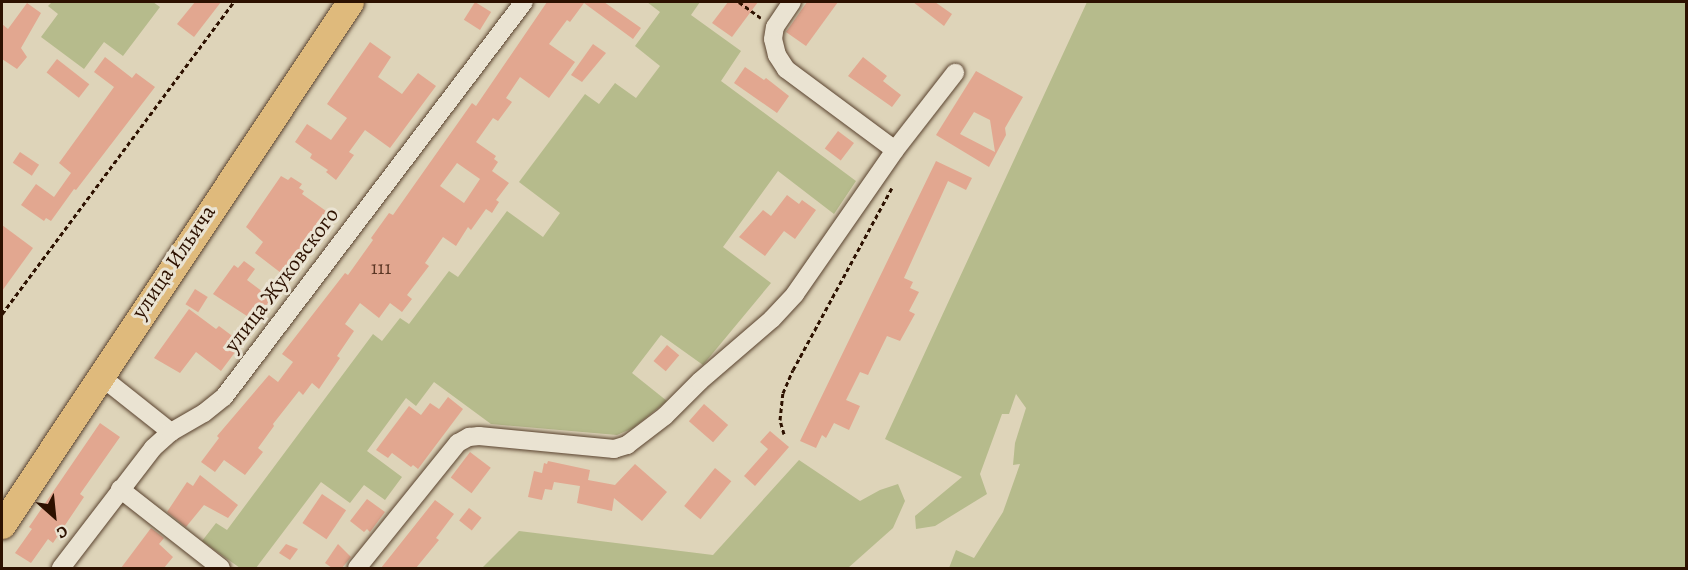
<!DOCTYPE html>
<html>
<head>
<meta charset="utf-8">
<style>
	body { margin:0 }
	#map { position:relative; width:1688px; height:570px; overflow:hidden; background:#ded4b9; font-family:Alegreya,serif }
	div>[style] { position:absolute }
	.green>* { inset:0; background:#b6bb8c }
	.building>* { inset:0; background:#e2a790; transform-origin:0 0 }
	.path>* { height:3px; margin-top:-1.5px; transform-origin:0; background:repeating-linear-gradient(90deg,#2d1100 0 4.5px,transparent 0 7.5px) }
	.roads { filter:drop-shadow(0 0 2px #59422e) drop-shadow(0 0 2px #59422e) }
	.street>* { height:18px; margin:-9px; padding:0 9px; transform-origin:9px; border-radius:9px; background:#eae3d2 }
	.primary>* { height:27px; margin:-13.5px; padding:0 13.5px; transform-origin:13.5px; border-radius:13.5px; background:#dfba7c }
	span { translate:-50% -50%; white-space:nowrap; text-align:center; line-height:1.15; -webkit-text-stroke:6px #eae3d2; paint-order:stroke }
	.number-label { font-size:20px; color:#5a3624 }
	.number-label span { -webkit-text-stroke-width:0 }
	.street-label { font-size:22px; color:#2d1100 }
	.frame { position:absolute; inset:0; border:3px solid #2d1100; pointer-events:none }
	.north { position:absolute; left:24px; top:486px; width:60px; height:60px; -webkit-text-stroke:4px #eae3d2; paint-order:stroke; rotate:153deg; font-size:16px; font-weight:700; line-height:24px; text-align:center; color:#2d1100 }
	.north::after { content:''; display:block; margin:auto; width:21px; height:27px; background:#2d1100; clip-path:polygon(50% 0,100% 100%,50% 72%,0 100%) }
</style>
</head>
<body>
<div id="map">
	<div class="green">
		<i style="clip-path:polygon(52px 2px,153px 2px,160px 7px,123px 56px,104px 42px,84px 69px,41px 37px,58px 14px,48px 6px)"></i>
		<i style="clip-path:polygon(647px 2px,700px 2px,691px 15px,741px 51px,721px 81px,856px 181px,834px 214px,778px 171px,723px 247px,771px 283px,703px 365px,661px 335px,632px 373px,667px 401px,633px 428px,617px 435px,491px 424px,434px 382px,416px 406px,406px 398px,367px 451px,402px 477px,385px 500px,364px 485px,350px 503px,321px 482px,256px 568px,240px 568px,202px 541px,216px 523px,227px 530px,373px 334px,382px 341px,400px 318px,409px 324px,449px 271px,458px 277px,507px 211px,543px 237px,560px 213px,519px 182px,585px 94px,599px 104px,615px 83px,636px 98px,660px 66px,635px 46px,660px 12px)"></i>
		<i style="clip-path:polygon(1087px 2px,1686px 2px,1686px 568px,949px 568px,956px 550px,974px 558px,1003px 512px,1020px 464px,1013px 465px,1015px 443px,1026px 408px,1016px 394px,1009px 414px,1002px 414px,980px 474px,987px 494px,935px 526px,916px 529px,915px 516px,962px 477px,885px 439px)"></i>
		<i style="clip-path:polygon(799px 460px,860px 501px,880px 490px,898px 484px,905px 501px,893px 528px,848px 568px,482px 568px,519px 531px,713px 555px)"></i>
	</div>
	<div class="building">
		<i style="clip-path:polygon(195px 2px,221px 2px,194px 37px,177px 24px)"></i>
		<i style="left:475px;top:2px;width:19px;height:21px;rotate:32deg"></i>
		<i style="clip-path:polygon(evenodd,547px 2px,604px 2px,641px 28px,633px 39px,584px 3px,570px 22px,567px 20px,549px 44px,575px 62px,549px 98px,520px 77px,506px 98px,512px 102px,498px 121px,493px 118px,476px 142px,496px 156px,494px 159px,498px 162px,492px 171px,509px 183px,496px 200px,499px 202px,492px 213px,486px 209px,471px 230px,468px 227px,456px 246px,443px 237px,425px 263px,429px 266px,407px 295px,412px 299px,402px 312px,390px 303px,379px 318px,360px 303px,345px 324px,354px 331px,337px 356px,340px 358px,319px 389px,312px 383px,303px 395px,299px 391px,273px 424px,274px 426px,258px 448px,263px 452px,245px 475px,224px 460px,215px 472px,201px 462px,219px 438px,217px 436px,269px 375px,278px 382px,293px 362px,282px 354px,345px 273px,348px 275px,373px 240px,371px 238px,389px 213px,393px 215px,472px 103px,476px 106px,547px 2px,457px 163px,480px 179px,464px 203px,440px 186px,457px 163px)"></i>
		<i style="clip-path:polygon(728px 2px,758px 2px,732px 37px,712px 23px)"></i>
		<i style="clip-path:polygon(807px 2px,838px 2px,806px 46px,786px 32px)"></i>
		<i style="clip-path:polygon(913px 2px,935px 2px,952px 14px,944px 26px)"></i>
		<i style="clip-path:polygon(27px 3px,41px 13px,21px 48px,27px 57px,17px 69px,2px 59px,2px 24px,8px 29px)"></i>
		<i style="clip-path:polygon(370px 42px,391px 57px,378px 77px,402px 94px,418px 73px,436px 86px,390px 148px,365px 130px,349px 152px,354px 155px,336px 180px,326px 172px,328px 170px,310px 158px,312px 154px,295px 142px,307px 124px,331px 140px,347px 118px,327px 104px)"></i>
		<i style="clip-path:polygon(593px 44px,606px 53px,582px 82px,571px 75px)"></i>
		<i style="clip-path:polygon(105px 57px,132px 78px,136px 73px,155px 87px,76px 190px,74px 189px,51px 221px,46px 218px,44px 221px,21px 205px,36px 184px,54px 197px,71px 173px,59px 163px,114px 87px,94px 72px)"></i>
		<i style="clip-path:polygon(863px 57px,887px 76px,883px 81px,901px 95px,892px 107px,848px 76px)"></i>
		<i style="left:57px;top:59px;width:41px;height:17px;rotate:38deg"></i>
		<i style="clip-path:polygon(745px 67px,764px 80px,766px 78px,789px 96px,777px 113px,734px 83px)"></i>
		<i style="clip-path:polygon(evenodd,976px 71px,1023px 97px,1005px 128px,1006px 135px,989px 167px,936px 135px,976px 71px,974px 112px,990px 120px,995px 152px,960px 134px,974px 112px)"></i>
		<i style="left:838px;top:131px;width:20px;height:22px;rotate:37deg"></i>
		<i style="left:20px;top:152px;width:23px;height:13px;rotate:34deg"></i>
		<i style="clip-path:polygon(936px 161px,972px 178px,966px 190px,948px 181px,904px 278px,913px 282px,910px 288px,919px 292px,909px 311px,915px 314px,900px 341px,887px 336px,868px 375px,860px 372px,846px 400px,860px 406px,849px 430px,834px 423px,826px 438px,822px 435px,816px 448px,800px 441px)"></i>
		<i style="clip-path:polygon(281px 176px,288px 180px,291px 177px,302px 184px,299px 188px,304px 191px,302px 194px,336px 218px,293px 276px,284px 269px,281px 273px,255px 253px,263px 242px,246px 227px)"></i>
		<i style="clip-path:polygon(787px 195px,799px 204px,802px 200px,816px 210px,795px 239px,784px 231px,765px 256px,739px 237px,763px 210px,771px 216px)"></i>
		<i style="clip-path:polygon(2px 225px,33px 248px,2px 291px)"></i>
		<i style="clip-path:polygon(244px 261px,255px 269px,247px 280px,275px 301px,268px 311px,260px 304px,250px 318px,213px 294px,234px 265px,238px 268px)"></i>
		<i style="left:195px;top:289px;width:15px;height:18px;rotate:32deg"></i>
		<i style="clip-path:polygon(189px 309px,216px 329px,219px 326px,239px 341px,236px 344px,239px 347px,221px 371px,196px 352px,180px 373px,154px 358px)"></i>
		<i style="left:667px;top:345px;width:16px;height:21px;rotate:40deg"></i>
		<i style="clip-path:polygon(448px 397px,463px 409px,418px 469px,413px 465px,411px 467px,392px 453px,388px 458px,376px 450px,409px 406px,421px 415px,430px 403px,439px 409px)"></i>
		<i style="left:704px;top:404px;width:32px;height:23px;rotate:41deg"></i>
		<i style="clip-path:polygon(100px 423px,120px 437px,80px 494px,84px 497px,53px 543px,48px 539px,31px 563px,15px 553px,32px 529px,29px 527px)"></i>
		<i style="clip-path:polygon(770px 431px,789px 447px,755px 486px,744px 476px,768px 449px,760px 442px)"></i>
		<i style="left:470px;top:452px;width:26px;height:32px;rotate:37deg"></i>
		<i style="clip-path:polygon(548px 461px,590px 470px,588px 480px,615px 485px,635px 464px,667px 492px,642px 521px,614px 498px,612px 511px,577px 503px,580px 486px,554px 482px,552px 490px,545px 489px,542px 500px,528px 497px,534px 471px,542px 473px,544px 463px,547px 464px)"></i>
		<i style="left:715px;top:468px;width:21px;height:49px;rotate:39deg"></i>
		<i style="clip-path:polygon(200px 475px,238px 505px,228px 518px,204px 505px,186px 527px,167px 512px,187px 482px,193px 486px)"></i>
		<i style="left:322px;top:494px;width:29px;height:35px;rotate:34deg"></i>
		<i style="clip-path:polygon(367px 499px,385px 512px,370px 532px,367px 529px,364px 532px,350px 521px)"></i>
		<i style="clip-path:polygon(435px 500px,454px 514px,436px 538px,439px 540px,416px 568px,381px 568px)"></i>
		<i style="left:469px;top:508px;width:16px;height:16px;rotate:38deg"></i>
		<i style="clip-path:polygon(151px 528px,164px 538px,159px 544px,173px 557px,164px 568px,121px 568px)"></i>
		<i style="clip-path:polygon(286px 544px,298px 549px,290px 560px,279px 553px)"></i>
		<i style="clip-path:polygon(338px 544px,351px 557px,342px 568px,332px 568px,325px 563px)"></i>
	</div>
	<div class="path">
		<i style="left:739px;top:2px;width:27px;rotate:36deg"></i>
		<i style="left:2px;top:314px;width:389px;rotate:-53.4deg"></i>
		<i style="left:784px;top:434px;width:15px;rotate:-106deg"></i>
		<i style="left:780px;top:420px;width:27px;rotate:-84deg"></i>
		<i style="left:783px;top:393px;width:25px;rotate:-67deg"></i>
		<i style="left:793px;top:370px;width:207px;rotate:-61.5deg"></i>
	</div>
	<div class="roads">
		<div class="street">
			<i style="left:895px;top:150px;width:98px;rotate:-52.1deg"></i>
			<i style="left:99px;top:375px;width:92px;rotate:38.4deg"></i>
			<i style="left:120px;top:489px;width:128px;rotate:38deg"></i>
			<i style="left:61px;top:568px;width:151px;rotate:-52.5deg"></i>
			<i style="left:153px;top:448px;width:24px;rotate:-42deg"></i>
			<i style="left:171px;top:432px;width:38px;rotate:-30deg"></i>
			<i style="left:204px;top:413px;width:26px;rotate:-39deg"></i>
			<i style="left:224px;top:397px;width:496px;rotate:-52.8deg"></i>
			<i style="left:357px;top:568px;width:161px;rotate:-51.1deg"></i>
			<i style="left:458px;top:443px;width:13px;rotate:-29deg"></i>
			<i style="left:469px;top:437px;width:10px;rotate:-6deg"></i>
			<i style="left:479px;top:436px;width:136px;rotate:5.5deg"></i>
			<i style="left:614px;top:449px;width:14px;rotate:-17deg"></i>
			<i style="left:627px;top:445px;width:48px;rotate:-37.3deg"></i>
			<i style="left:665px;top:416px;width:49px;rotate:-45deg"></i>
			<i style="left:700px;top:381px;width:95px;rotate:-40.7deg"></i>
			<i style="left:772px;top:319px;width:34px;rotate:-47deg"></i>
			<i style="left:795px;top:294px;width:175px;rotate:-55.2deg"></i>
			<i style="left:895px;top:150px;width:136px;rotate:-143.4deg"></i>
			<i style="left:786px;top:69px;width:17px;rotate:-123deg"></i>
			<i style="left:777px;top:55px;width:16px;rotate:-104deg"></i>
			<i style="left:773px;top:39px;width:12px;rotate:-81deg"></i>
			<i style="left:775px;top:27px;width:30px;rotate:-56deg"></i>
		</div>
		<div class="primary">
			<i style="left:2px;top:525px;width:628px;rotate:-56.36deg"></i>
		</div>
	</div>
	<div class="number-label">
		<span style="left:381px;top:267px">111</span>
	</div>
	<div class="street-label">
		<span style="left:174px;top:262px;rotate:-56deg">улица Ильича</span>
		<span style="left:282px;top:280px;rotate:-53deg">улица Жуковского</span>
	</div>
	<div class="frame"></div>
	<div class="north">С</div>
</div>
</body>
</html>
